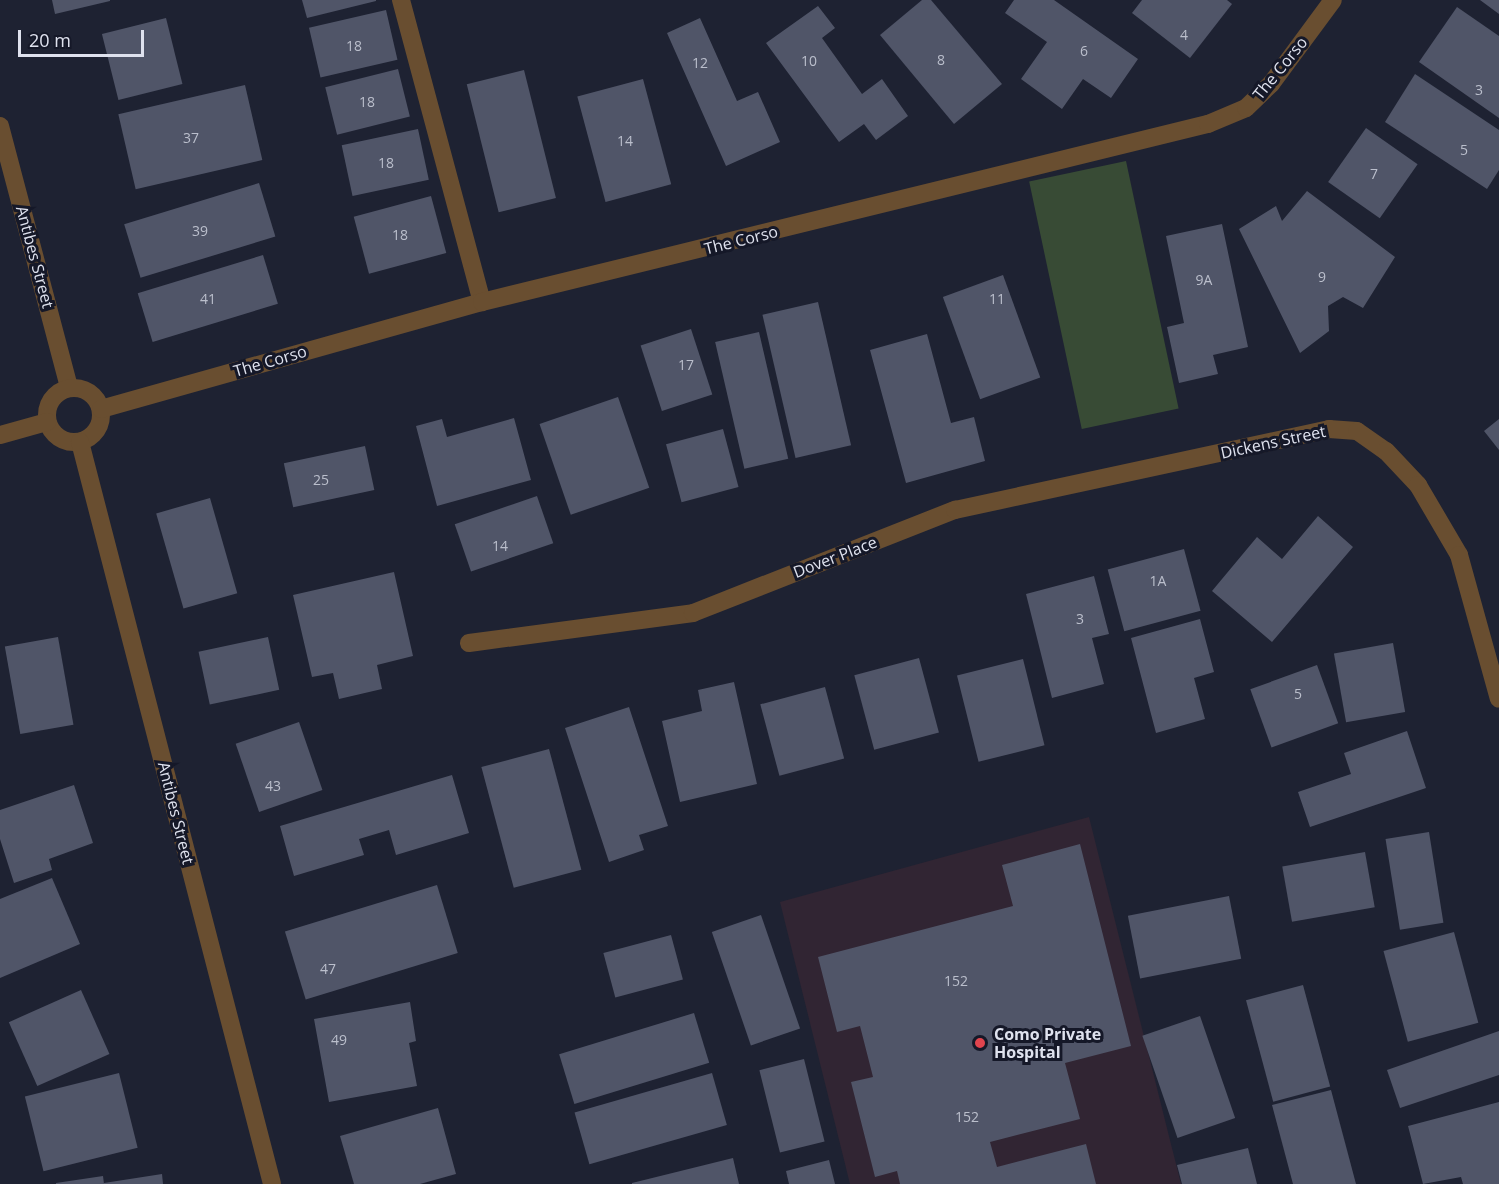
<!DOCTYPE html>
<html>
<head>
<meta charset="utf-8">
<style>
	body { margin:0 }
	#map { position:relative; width:1499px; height:1184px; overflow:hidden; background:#1e2232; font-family:"Open Sans",sans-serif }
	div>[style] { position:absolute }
	.medical>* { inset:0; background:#312533 }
	.green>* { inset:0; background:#384b35; transform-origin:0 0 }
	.building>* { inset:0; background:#505568; transform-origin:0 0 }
	.lane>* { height:18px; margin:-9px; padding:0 9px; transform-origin:9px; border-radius:9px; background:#694e30 }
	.street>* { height:18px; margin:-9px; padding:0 9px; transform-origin:9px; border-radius:9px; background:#694e30 }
	.street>.ring { margin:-9px; padding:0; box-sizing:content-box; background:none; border:18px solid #694e30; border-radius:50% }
	.dots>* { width:16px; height:16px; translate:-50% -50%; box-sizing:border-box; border:3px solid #151828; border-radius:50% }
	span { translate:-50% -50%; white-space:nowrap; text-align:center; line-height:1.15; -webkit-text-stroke:6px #151828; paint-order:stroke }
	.number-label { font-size:14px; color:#bbbfcc }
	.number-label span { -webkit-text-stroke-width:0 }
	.street-label { font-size:16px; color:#dfe2ee }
	.poi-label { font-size:16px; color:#dfe2ee; font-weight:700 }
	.left { translate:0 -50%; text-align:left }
	.scale { position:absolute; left:18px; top:30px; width:126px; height:27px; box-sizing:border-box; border:3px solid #dfe2ee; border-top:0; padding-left:8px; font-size:18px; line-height:21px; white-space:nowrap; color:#dfe2ee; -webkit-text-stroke:4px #151828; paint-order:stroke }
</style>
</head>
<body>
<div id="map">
	<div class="medical">
		<i style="clip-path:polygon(1089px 817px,1181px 1184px,850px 1184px,780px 902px)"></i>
	</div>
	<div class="green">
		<i style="left:1126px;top:161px;width:253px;height:99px;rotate:78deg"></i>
	</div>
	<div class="building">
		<i style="clip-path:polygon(52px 0,110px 0,110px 1px,55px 14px)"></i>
		<i style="clip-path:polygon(302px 0,376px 0,376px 1px,307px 18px)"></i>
		<i style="clip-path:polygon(922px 0,931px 0,1002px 84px,954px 124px,880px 35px)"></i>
		<i style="clip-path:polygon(1014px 0,1054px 0,1138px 59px,1111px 98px,1083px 79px,1062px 109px,1021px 79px,1047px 42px,1005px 13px)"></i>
		<i style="clip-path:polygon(1142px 0,1227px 0,1232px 4px,1190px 58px,1132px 13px)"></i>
		<i style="clip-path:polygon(1480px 0,1499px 0,1499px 14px)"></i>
		<i style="clip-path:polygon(818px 6px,835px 28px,822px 38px,862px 94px,882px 79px,908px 116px,876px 140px,864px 124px,839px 142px,766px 43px)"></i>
		<i style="clip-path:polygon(1457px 7px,1499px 36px,1499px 118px,1419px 62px)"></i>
		<i style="left:386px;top:10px;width:51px;height:79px;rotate:77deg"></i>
		<i style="left:166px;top:18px;width:68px;height:66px;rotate:76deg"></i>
		<i style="clip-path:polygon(700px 18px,737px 101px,758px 92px,780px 142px,726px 166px,667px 33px)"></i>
		<i style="left:398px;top:69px;width:49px;height:75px;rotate:76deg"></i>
		<i style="left:524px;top:70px;width:132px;height:59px;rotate:76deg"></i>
		<i style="clip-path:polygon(1415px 74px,1499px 130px,1499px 170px,1487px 189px,1385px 122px)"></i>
		<i style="left:643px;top:79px;width:109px;height:68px;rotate:75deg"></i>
		<i style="left:245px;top:85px;width:77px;height:130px;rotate:77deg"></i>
		<i style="left:1366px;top:128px;width:63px;height:66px;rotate:35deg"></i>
		<i style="left:418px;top:129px;width:52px;height:78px;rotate:78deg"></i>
		<i style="left:259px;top:183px;width:56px;height:141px;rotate:73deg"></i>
		<i style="clip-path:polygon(1307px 191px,1395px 257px,1363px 308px,1343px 297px,1328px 306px,1329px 331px,1300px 353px,1239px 229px,1276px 206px,1282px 221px)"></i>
		<i style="left:431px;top:196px;width:59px;height:80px;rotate:75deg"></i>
		<i style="clip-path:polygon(1222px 224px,1248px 347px,1213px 355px,1218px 374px,1179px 383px,1167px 327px,1184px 323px,1166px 236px)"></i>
		<i style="left:263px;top:255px;width:51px;height:131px;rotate:73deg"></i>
		<i style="left:1003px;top:275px;width:109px;height:64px;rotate:70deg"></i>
		<i style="left:818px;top:302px;width:147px;height:57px;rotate:77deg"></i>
		<i style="left:691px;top:329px;width:69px;height:53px;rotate:72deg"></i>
		<i style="left:759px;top:332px;width:130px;height:45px;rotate:77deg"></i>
		<i style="clip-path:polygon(927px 334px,951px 423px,974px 417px,985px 461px,906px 483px,870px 350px)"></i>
		<i style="left:618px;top:397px;width:96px;height:83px;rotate:71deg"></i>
		<i style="clip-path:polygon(514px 418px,531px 480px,437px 506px,416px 426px,442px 419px,447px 437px)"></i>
		<i style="clip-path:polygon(1499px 419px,1499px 450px,1484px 431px)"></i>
		<i style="left:723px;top:429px;width:60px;height:59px;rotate:75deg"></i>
		<i style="left:365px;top:446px;width:45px;height:83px;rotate:78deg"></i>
		<i style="left:537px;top:496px;width:50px;height:87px;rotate:71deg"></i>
		<i style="left:210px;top:498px;width:99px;height:56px;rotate:74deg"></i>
		<i style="clip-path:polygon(1318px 516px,1353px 547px,1272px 642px,1212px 591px,1257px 537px,1282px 559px)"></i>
		<i style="left:1184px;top:549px;width:64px;height:79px;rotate:75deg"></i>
		<i style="clip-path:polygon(394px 572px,413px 656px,377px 665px,382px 689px,339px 699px,333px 673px,312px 677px,293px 595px)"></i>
		<i style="clip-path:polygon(1094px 576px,1109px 634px,1092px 638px,1104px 684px,1052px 698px,1026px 594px)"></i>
		<i style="clip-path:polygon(1200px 619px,1214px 672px,1194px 678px,1205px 719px,1156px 733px,1131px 638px)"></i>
		<i style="left:58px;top:637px;width:89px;height:54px;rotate:80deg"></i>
		<i style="left:268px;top:637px;width:54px;height:71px;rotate:78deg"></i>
		<i style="left:1393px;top:643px;width:70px;height:60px;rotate:80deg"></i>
		<i style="left:919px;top:658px;width:77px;height:67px;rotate:75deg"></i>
		<i style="left:1023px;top:659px;width:89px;height:68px;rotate:76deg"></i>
		<i style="left:1317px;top:665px;width:62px;height:71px;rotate:70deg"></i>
		<i style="clip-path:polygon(734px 682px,757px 784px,680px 802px,662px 721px,702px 711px,698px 690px)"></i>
		<i style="left:825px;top:687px;width:74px;height:67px;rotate:75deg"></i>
		<i style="clip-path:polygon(629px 707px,668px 826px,639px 835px,644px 850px,609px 862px,565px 728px)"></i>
		<i style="left:299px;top:722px;width:72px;height:67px;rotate:71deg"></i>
		<i style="clip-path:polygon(1407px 731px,1426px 788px,1310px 827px,1298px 792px,1351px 774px,1344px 753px)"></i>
		<i style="left:549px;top:749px;width:125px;height:70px;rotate:75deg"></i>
		<i style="clip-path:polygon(452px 775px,469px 833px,396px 855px,389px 830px,359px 839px,364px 855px,294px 876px,280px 826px)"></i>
		<i style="clip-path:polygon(74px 785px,93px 843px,49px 859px,52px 870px,14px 883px,0 839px,0 810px)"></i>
		<i style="left:1429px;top:832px;width:92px;height:44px;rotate:81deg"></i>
		<i style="clip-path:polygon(1080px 844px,1131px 1046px,1065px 1063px,1080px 1119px,990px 1142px,997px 1167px,1086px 1144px,1096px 1184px,900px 1184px,897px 1171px,875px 1177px,851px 1082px,873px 1077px,860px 1026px,837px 1032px,818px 957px,1013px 906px,1002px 865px)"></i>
		<i style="left:1365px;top:852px;width:56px;height:84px;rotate:80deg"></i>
		<i style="clip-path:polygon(52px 878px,80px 944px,0 978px,0 899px)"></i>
		<i style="left:437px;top:885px;width:71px;height:159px;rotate:73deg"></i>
		<i style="left:1229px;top:896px;width:64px;height:103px;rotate:79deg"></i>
		<i style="left:761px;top:915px;width:120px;height:52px;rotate:71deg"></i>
		<i style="left:1454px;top:932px;width:94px;height:73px;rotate:75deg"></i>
		<i style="left:671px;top:935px;width:46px;height:70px;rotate:75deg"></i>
		<i style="left:1303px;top:985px;width:105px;height:59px;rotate:75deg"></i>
		<i style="left:81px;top:990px;width:70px;height:79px;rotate:66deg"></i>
		<i style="clip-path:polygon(410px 1002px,416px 1041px,409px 1043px,417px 1086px,329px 1102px,314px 1019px)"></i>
		<i style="left:694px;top:1013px;width:52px;height:141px;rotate:73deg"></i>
		<i style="left:1200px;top:1016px;width:108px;height:61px;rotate:71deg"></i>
		<i style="clip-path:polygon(1499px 1031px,1499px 1075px,1400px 1108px,1387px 1070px)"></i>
		<i style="left:804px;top:1059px;width:85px;height:46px;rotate:76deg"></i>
		<i style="left:119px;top:1073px;width:77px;height:97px;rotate:76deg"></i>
		<i style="left:712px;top:1073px;width:54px;height:143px;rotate:74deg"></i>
		<i style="clip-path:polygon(1331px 1090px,1356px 1184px,1293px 1184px,1272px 1105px)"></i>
		<i style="clip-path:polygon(1499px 1102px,1499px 1184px,1463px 1184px,1461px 1177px,1423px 1184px,1408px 1126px)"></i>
		<i style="clip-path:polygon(438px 1108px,456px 1174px,420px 1184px,354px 1184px,340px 1136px)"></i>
		<i style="clip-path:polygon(1248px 1148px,1257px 1184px,1182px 1184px,1177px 1165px)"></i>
		<i style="clip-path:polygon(733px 1158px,739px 1184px,632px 1184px,632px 1183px)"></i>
		<i style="clip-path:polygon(829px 1160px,835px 1184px,789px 1184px,786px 1171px)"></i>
		<i style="clip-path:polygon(162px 1174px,163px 1184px,104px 1184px,104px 1183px)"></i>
		<i style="clip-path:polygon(103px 1176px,104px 1184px,56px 1184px,56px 1183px)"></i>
	</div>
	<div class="lane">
		<i style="left:401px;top:0;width:313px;rotate:75deg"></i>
	</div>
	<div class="street">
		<i style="left:0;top:126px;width:271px;rotate:75.2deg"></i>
		<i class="ring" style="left:47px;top:388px;width:36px;height:36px"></i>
		<i style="left:101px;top:409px;width:396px;rotate:-15.7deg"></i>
		<i style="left:482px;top:302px;width:748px;rotate:-13.78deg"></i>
		<i style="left:1208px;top:124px;width:41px;rotate:-22.8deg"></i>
		<i style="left:1246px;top:108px;width:35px;rotate:-44deg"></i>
		<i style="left:1271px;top:84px;width:104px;rotate:-53.6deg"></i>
		<i style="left:0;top:435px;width:49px;rotate:-15.5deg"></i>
		<i style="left:80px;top:442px;width:766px;rotate:75.49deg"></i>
		<i style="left:469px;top:643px;width:226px;rotate:-7.6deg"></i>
		<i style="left:693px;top:613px;width:282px;rotate:-21.5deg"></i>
		<i style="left:955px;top:510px;width:383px;rotate:-12.2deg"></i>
		<i style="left:1329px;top:429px;width:28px;rotate:4deg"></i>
		<i style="left:1357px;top:431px;width:35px;rotate:35deg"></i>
		<i style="left:1386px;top:451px;width:47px;rotate:46.7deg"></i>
		<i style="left:1418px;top:485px;width:81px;rotate:59.6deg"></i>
		<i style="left:1459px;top:555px;width:149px;rotate:74.5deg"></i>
	</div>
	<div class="dots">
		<i style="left:980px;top:1043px;background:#e0444e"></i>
	</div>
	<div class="number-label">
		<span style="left:1184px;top:35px">4</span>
		<span style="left:354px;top:46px">18</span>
		<span style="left:1084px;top:51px">6</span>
		<span style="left:941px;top:60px">8</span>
		<span style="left:809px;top:61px">10</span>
		<span style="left:700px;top:63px">12</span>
		<span style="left:1479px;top:90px">3</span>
		<span style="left:367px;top:102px">18</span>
		<span style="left:191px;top:138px">37</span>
		<span style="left:625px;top:141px">14</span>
		<span style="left:1464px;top:150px">5</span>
		<span style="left:386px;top:163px">18</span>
		<span style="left:1374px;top:174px">7</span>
		<span style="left:200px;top:231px">39</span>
		<span style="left:400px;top:235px">18</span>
		<span style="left:1322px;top:277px">9</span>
		<span style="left:1204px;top:280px">9A</span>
		<span style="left:208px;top:299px">41</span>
		<span style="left:997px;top:299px">11</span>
		<span style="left:686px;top:365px">17</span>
		<span style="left:321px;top:480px">25</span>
		<span style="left:500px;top:546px">14</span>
		<span style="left:1158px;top:581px">1A</span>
		<span style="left:1080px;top:619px">3</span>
		<span style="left:1298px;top:694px">5</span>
		<span style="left:273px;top:786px">43</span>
		<span style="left:328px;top:969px">47</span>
		<span style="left:956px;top:981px">152</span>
		<span style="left:339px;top:1040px">49</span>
		<span style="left:967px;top:1117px">152</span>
	</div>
	<div class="street-label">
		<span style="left:1280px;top:68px;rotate:-51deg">The Corso</span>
		<span style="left:741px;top:240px;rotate:-14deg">The Corso</span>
		<span style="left:35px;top:257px;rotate:75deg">Antibes Street</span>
		<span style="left:270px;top:361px;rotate:-16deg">The Corso</span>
		<span style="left:1273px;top:442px;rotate:-12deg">Dickens Street</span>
		<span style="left:835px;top:557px;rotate:-21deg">Dover Place</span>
		<span style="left:176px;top:813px;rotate:76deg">Antibes Street</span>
	</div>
	<div class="poi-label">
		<span class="left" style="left:994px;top:1043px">Como Private<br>Hospital</span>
	</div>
	<div class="scale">20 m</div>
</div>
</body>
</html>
